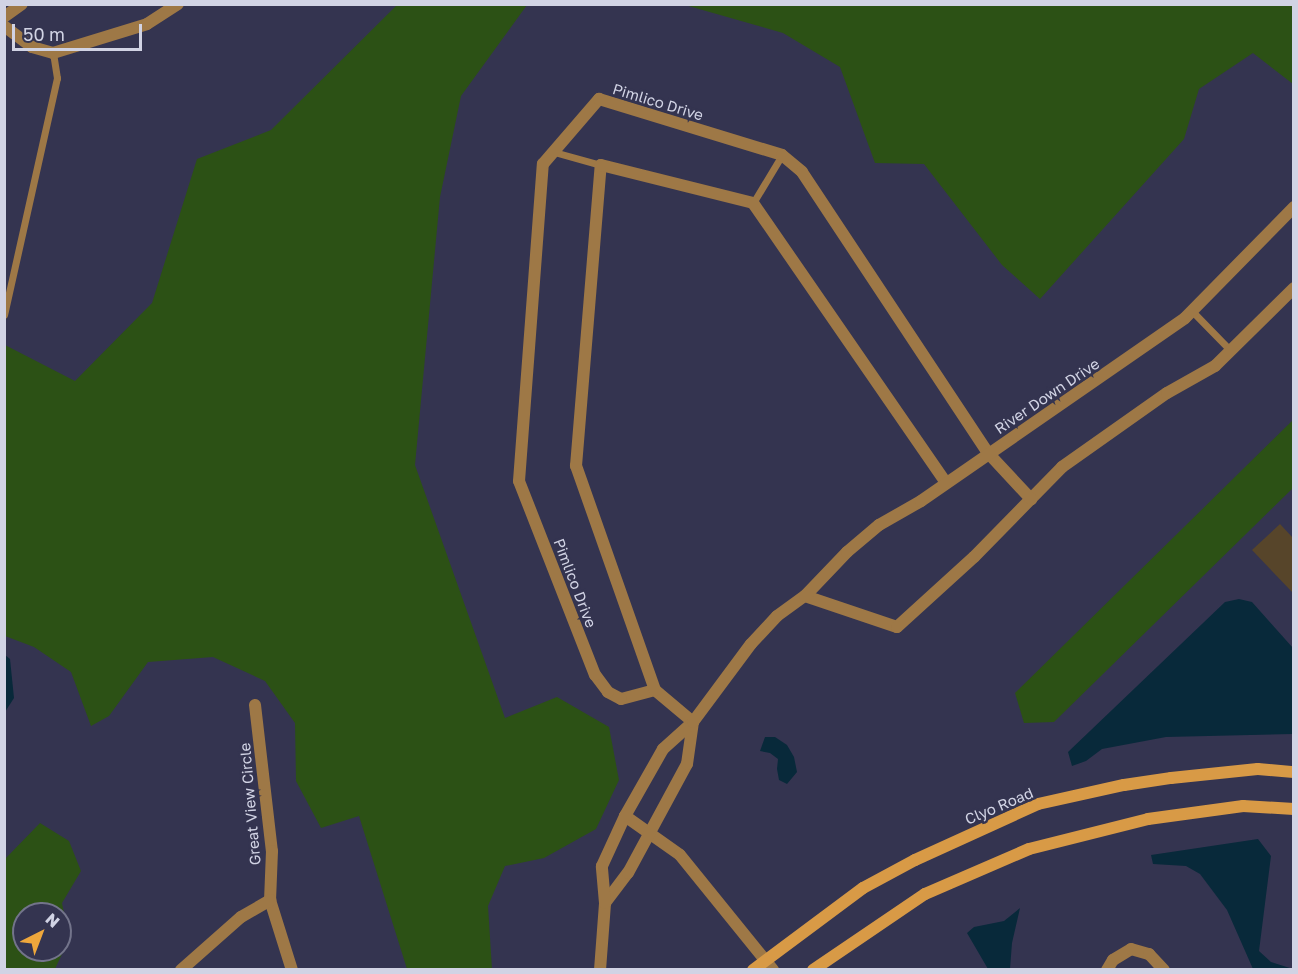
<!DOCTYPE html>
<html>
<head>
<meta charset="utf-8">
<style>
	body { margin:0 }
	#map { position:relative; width:1298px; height:974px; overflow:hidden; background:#343450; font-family:"Golos Text",sans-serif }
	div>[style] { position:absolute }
	.green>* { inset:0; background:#2c5115 }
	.water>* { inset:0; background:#08293a }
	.building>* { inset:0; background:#57452a }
	.lane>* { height:7px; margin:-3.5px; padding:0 3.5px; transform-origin:3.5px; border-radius:3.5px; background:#9e7846 }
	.street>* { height:12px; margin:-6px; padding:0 6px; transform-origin:6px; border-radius:6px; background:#9e7846 }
	.secondary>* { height:12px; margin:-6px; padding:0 6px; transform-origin:6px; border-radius:6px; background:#d89a46 }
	span { translate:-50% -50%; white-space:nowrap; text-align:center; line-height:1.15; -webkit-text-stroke:5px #343450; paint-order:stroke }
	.street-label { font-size:15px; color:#d1d3e4 }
	.frame { position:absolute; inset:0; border:6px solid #d1d3e4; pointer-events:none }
	.north { position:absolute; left:12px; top:902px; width:60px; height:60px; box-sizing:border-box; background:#343450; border:2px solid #73748b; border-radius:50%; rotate:42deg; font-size:16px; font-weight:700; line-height:24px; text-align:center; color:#d1d3e4 }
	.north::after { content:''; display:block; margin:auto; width:21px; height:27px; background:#eea73c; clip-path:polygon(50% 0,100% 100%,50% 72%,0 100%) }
	.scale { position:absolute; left:12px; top:24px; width:130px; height:27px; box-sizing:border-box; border:3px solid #d1d3e4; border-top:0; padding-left:8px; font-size:18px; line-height:21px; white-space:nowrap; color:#d1d3e4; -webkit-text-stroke:4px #343450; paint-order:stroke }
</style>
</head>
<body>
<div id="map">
	<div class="green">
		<i style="clip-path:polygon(397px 5px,527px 5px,461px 96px,440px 197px,415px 465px,505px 718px,557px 697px,609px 727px,619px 780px,596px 829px,544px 858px,505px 866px,488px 906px,492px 969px,407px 969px,359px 816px,321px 828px,296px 781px,295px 723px,265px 681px,213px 657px,148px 662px,109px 716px,91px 726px,71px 672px,34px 647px,5px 636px,5px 345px,75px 381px,152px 303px,197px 159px,271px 130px)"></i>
		<i style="clip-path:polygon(685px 5px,1293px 5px,1293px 84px,1253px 53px,1199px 89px,1184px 139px,1040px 299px,1002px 265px,924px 164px,875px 163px,840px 67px,783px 33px)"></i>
		<i style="clip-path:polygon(1293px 420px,1293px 488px,1054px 722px,1024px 723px,1015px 693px)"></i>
		<i style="clip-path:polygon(evenodd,40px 823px,69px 841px,81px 871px,62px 903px,69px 939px,55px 969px,5px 969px,5px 859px,40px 823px,24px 914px,60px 914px,60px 950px,24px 950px,24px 914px)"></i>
	</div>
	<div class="water">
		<i style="clip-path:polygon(1239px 599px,1252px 602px,1293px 648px,1293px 734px,1166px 737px,1102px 749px,1086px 761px,1072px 766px,1068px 752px,1225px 602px)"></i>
		<i style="clip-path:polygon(5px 655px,10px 659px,14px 698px,5px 712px)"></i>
		<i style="clip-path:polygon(765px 737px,775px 737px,787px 745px,794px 757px,797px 772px,787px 784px,779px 780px,777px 769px,778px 759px,770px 753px,760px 751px)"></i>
		<i style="clip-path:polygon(1258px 839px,1271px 856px,1259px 951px,1271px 962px,1293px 969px,1253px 969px,1227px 910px,1200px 874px,1186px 866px,1153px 864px,1151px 855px)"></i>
		<i style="clip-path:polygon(1020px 908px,1012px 943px,1010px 969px,988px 969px,967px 933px,974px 927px,1004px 921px)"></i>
	</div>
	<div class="building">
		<i style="clip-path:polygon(1280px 524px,1293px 538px,1293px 593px,1252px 550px)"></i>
	</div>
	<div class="lane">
		<i style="left:554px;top:152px;width:49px;rotate:15.5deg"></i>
		<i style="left:753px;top:203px;width:56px;rotate:-58.9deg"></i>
		<i style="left:1192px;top:311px;width:56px;rotate:45.7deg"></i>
		<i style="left:4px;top:315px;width:243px;rotate:-77.4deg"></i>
		<i style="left:57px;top:78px;width:25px;rotate:-99deg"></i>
	</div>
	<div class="street">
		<i style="left:4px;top:17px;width:22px;rotate:-36deg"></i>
		<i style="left:4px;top:26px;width:35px;rotate:37deg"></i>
		<i style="left:32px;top:47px;width:22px;rotate:16deg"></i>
		<i style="left:53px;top:53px;width:98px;rotate:-17.1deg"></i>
		<i style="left:147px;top:24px;width:37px;rotate:-33deg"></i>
		<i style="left:805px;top:596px;width:97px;rotate:18.6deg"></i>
		<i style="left:897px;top:627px;width:104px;rotate:-42.3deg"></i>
		<i style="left:974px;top:557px;width:126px;rotate:-45.6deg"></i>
		<i style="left:1062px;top:467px;width:128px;rotate:-35.2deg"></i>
		<i style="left:1167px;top:393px;width:55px;rotate:-29.4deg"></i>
		<i style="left:1215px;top:366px;width:111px;rotate:-44.6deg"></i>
		<i style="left:655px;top:690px;width:35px;rotate:165deg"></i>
		<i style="left:621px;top:699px;width:15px;rotate:-152deg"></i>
		<i style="left:608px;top:692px;width:21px;rotate:-127deg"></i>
		<i style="left:595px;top:675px;width:208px;rotate:-111.4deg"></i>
		<i style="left:519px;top:481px;width:318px;rotate:-85.7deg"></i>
		<i style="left:543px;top:164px;width:86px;rotate:-49.3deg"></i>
		<i style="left:599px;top:99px;width:191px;rotate:17deg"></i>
		<i style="left:782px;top:155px;width:26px;rotate:40deg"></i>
		<i style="left:802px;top:172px;width:338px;rotate:56.5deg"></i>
		<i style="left:989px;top:454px;width:62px;rotate:47deg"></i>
		<i style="left:255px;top:705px;width:147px;rotate:83.4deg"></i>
		<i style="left:272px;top:851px;width:49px;rotate:92.3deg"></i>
		<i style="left:270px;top:900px;width:73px;rotate:72.6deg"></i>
		<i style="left:693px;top:722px;width:50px;rotate:-139.9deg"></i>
		<i style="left:655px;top:690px;width:238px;rotate:-109.4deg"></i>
		<i style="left:576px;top:466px;width:302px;rotate:-85.3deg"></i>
		<i style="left:601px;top:165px;width:157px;rotate:14deg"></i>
		<i style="left:753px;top:203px;width:340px;rotate:55.4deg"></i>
		<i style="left:625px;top:816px;width:67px;rotate:35.3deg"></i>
		<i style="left:680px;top:855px;width:148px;rotate:51deg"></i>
		<i style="left:605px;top:903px;width:38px;rotate:-53deg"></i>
		<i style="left:628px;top:873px;width:124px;rotate:-61.6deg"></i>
		<i style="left:687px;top:764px;width:42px;rotate:-81.9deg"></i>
		<i style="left:181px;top:970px;width:80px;rotate:-41.5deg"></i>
		<i style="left:241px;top:917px;width:34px;rotate:-30deg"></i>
		<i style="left:600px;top:970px;width:67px;rotate:-85.7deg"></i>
		<i style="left:605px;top:903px;width:37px;rotate:-95deg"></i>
		<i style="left:602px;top:866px;width:55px;rotate:-65.3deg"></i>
		<i style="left:625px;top:816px;width:77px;rotate:-60.4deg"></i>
		<i style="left:663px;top:749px;width:40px;rotate:-42deg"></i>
		<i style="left:693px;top:722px;width:97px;rotate:-53.4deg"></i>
		<i style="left:751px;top:644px;width:38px;rotate:-47deg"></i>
		<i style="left:777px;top:616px;width:34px;rotate:-36deg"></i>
		<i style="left:805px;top:596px;width:61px;rotate:-46.3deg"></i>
		<i style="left:847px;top:552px;width:42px;rotate:-40.2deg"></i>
		<i style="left:879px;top:525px;width:48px;rotate:-29.7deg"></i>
		<i style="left:921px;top:501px;width:321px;rotate:-34.7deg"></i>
		<i style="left:1185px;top:318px;width:156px;rotate:-45.5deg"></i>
		<i style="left:1107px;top:970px;width:12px;rotate:-59deg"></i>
		<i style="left:1113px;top:960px;width:21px;rotate:-31deg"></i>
		<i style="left:1131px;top:949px;width:19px;rotate:16deg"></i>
		<i style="left:1149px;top:954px;width:22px;rotate:47deg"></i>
	</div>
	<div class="secondary">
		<i style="left:753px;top:970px;width:137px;rotate:-36.7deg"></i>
		<i style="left:863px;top:888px;width:59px;rotate:-28.3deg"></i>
		<i style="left:915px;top:860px;width:135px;rotate:-24.5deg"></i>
		<i style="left:1038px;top:804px;width:88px;rotate:-12.5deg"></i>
		<i style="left:1124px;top:785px;width:48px;rotate:-8.5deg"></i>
		<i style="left:1171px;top:778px;width:87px;rotate:-5.9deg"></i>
		<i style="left:1258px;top:769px;width:36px;rotate:5deg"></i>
		<i style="left:813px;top:970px;width:135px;rotate:-34.2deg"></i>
		<i style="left:925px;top:894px;width:113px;rotate:-23.4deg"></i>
		<i style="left:1029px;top:849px;width:123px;rotate:-14.1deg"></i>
		<i style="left:1148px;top:819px;width:96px;rotate:-7.8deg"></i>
		<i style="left:1243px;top:806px;width:51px;rotate:3.4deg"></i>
	</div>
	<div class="street-label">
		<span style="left:658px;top:102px;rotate:17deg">Pimlico Drive</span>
		<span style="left:1047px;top:396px;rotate:-34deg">River Down Drive</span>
		<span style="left:575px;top:583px;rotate:69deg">Pimlico Drive</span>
		<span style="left:250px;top:804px;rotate:-95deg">Great View Circle</span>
		<span style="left:999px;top:806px;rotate:-23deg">Clyo Road</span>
	</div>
	<div class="frame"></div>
	<div class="north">N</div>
	<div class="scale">50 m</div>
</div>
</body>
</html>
